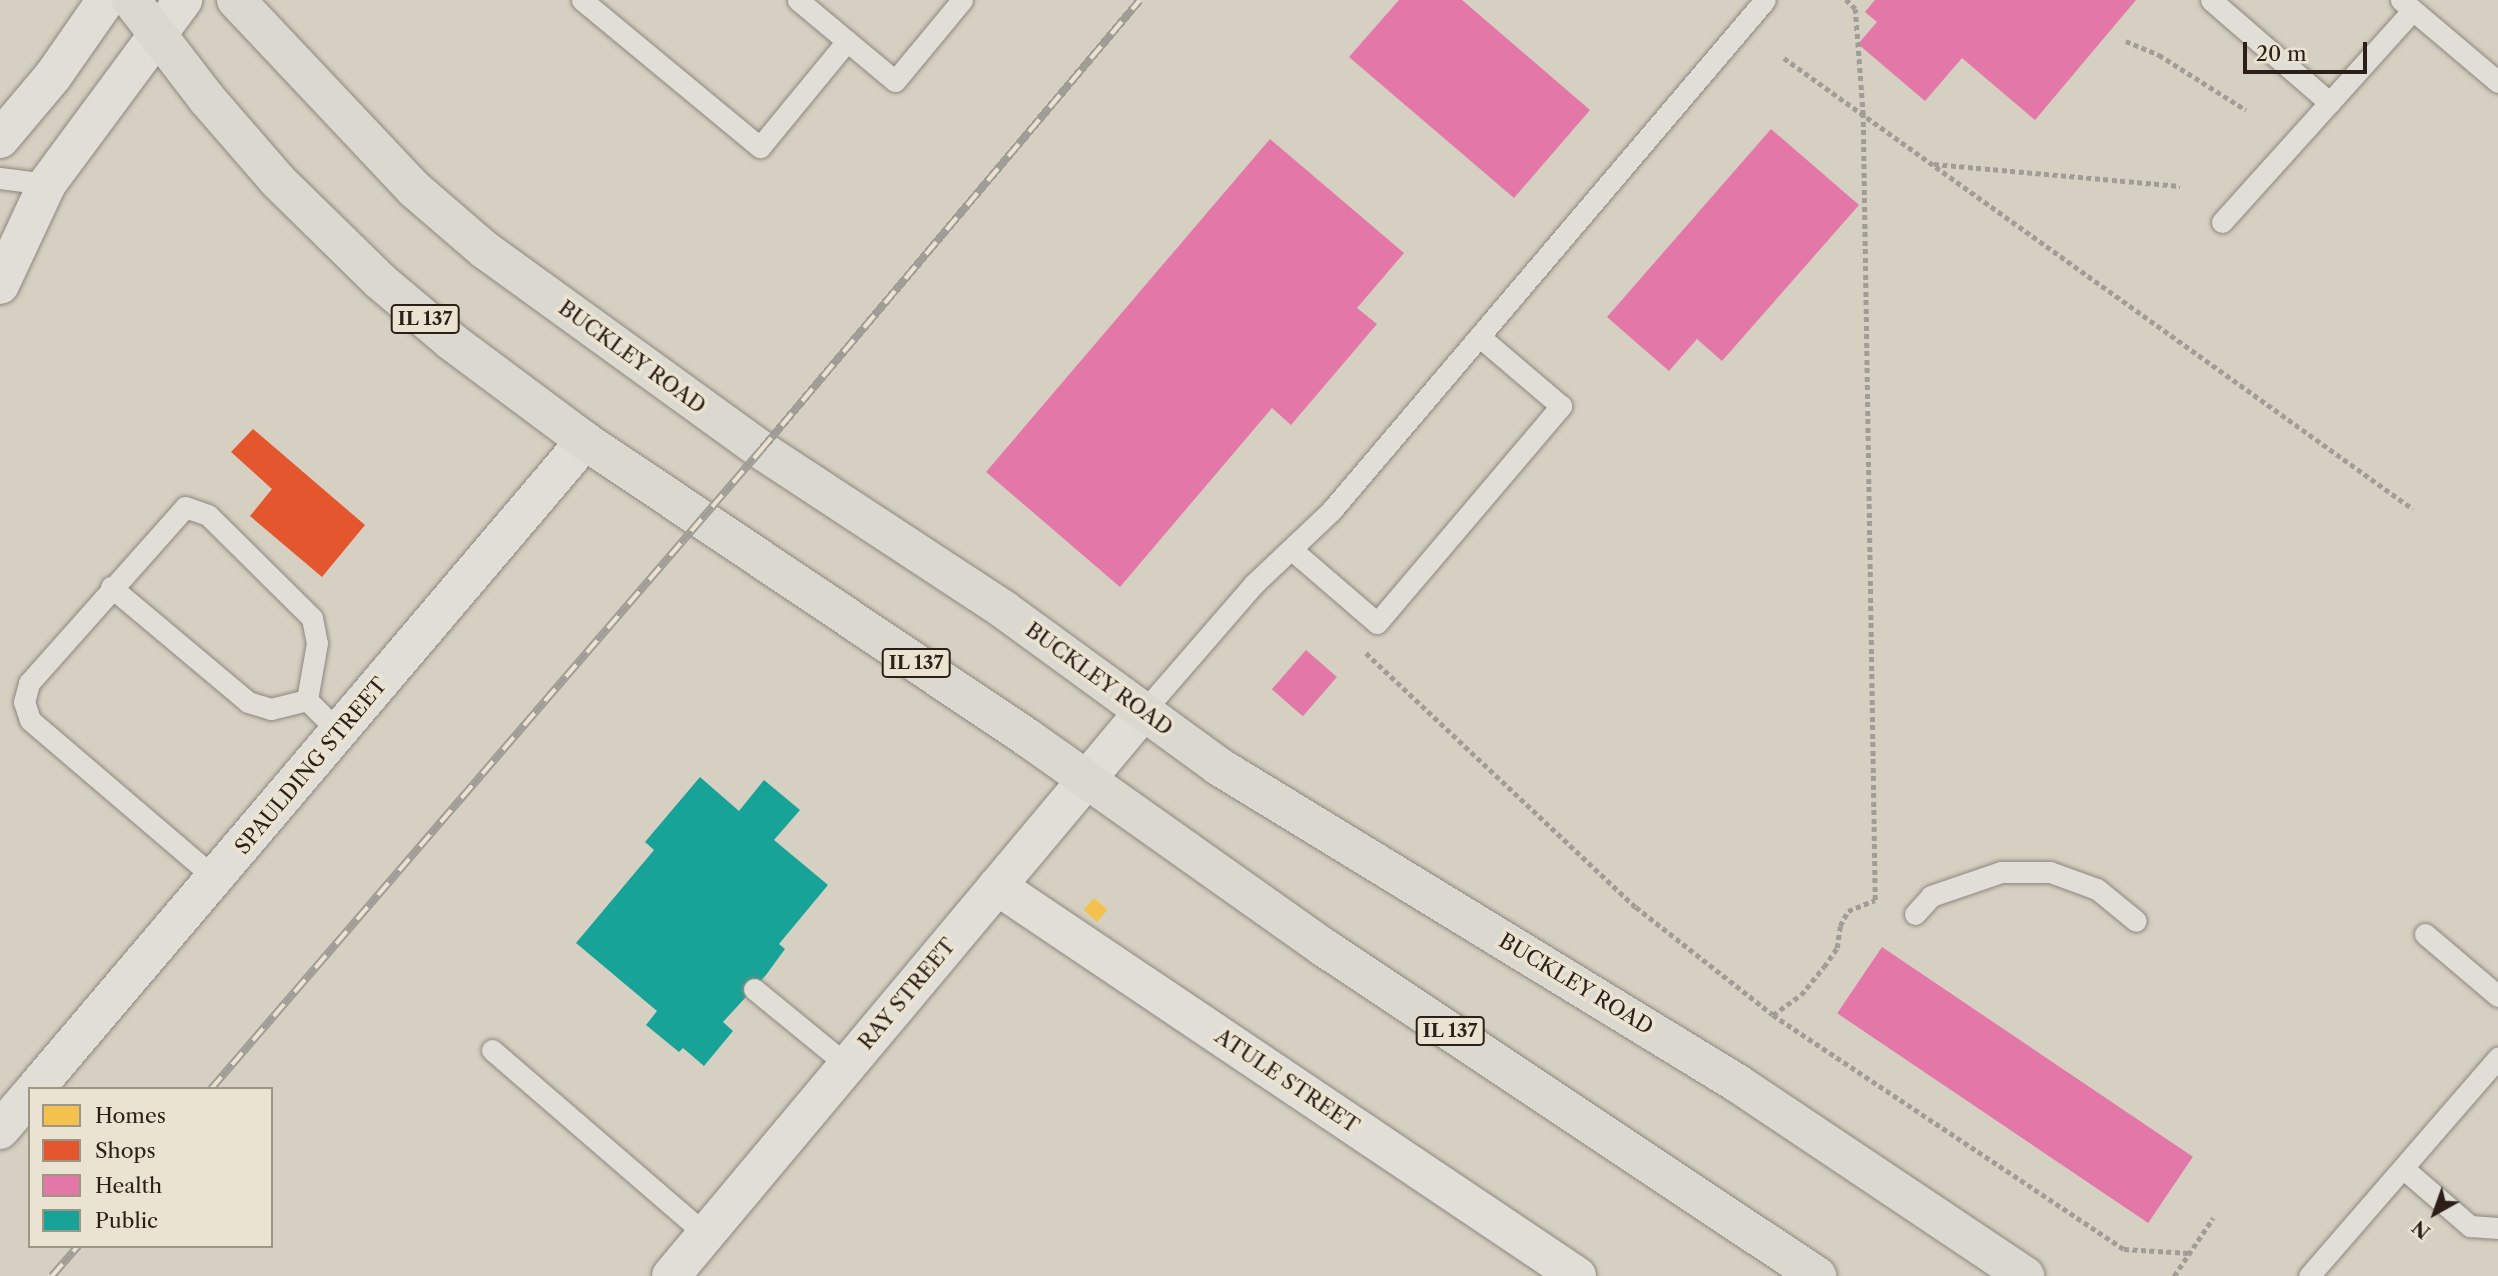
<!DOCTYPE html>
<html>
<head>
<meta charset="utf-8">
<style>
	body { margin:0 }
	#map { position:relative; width:2498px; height:1276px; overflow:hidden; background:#d6d0c2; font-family:"Libre Caslon Text",serif }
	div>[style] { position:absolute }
	.homes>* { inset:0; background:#f2c14e; transform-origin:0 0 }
	.shops>* { inset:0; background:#e4572e }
	.health>* { inset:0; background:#e377a8; transform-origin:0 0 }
	.public>* { inset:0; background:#17a398 }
	.path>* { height:4.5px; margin-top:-2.25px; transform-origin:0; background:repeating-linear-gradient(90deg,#a09c96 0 5px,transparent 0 8.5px) }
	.roads { filter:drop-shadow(0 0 2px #8c877f) drop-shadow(0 0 2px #8c877f) }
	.lane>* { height:21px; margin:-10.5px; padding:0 10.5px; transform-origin:10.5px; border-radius:10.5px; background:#e0ded6 }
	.street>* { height:38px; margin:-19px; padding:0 19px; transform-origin:19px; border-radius:19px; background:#e0ded6 }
	.secondary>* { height:38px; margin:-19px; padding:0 19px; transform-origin:19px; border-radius:19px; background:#e0ded6 }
	.highway>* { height:38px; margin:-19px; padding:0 19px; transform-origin:19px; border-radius:19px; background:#dbd8cf }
	.rail>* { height:8px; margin-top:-4px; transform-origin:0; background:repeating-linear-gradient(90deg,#eae3d2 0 16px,#a09c96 0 32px); box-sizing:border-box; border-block:2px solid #a09c96 }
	span { translate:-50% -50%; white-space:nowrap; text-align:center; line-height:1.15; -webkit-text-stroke:7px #eae3d2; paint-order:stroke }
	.shield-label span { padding:2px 5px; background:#eae3d2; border:2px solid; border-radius:5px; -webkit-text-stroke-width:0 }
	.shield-label { font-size:19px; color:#2c1f17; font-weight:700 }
	.street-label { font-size:21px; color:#2c1f17 }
	.legend { position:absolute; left:28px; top:1087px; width:245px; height:161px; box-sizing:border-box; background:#eae3d2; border:2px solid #9e9587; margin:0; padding:9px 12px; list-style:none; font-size:21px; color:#2c1f17 }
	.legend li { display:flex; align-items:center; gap:14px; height:35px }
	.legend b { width:35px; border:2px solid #9e9587 }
	.north { position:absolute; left:2400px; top:1178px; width:70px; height:70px; -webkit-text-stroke:5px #eae3d2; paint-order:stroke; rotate:220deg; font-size:19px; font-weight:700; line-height:28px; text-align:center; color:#2c1f17 }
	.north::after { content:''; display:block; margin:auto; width:24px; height:32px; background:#2c1f17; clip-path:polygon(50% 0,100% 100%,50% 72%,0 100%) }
	.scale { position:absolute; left:2243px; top:42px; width:124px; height:32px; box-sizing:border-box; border:4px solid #2c1f17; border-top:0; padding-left:9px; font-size:21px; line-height:24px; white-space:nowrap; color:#2c1f17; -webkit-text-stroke:5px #eae3d2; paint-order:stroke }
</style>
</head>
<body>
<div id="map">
	<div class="homes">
		<i style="left:1094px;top:898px;width:18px;height:16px;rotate:41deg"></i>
	</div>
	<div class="shops">
		<i style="clip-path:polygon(253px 429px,365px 525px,322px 577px,250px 516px,272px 489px,231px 452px)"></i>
	</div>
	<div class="health">
		<i style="clip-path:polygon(1399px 0,1462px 0,1590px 110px,1514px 198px,1349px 57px)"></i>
		<i style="clip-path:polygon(1875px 0,2136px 0,2035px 120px,1962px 58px,1925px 101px,1858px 44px,1877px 22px,1865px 12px)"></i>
		<i style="clip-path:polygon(1771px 129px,1859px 205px,1722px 361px,1697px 339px,1669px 371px,1607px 317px)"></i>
		<i style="clip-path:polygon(1270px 139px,1404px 253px,1357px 308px,1377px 324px,1291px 425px,1272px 408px,1120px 587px,986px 472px)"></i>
		<i style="left:1306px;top:650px;width:41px;height:52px;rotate:41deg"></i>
		<i style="left:1882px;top:947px;width:375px;height:80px;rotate:34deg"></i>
	</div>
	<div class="public">
		<i style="clip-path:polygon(700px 777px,739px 811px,764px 780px,800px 810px,774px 840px,828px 885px,779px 944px,785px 949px,766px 975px,723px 1022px,733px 1031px,704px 1066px,683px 1048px,679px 1052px,646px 1025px,657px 1011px,576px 943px,654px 850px,645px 842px)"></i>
	</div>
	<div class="path">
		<i style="left:2126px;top:41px;width:36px;rotate:23deg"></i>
		<i style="left:2159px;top:55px;width:103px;rotate:32.3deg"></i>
		<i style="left:1784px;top:58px;width:774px;rotate:35.64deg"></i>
		<i style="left:1934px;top:164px;width:247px;rotate:5.1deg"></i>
		<i style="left:1366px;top:653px;width:371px;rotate:43.3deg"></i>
		<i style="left:1636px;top:907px;width:174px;rotate:38.2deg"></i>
		<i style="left:1773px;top:1015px;width:422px;rotate:33.7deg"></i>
		<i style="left:2124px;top:1249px;width:65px;rotate:3.5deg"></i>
		<i style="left:1773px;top:1015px;width:34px;rotate:-36deg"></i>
		<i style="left:1801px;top:995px;width:36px;rotate:-51deg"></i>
		<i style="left:1824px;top:967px;width:23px;rotate:-56deg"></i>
		<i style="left:1837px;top:948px;width:22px;rotate:-82deg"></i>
		<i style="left:1840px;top:926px;width:17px;rotate:-62deg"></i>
		<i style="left:1848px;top:911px;width:29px;rotate:-22deg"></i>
		<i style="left:1875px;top:900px;width:785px;rotate:-90.88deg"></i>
		<i style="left:1863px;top:115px;width:106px;rotate:-94.3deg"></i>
		<i style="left:1855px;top:9px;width:13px;rotate:-135deg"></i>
		<i style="left:2174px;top:1276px;width:70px;rotate:-56.1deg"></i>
	</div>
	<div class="roads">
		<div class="lane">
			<i style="left:582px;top:0;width:231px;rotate:39.6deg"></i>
			<i style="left:760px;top:147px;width:137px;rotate:-50.6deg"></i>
			<i style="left:847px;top:41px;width:64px;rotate:-140.1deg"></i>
			<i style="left:2211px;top:0;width:157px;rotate:40.9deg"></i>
			<i style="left:2401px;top:0;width:127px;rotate:40.2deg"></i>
			<i style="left:847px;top:41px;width:62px;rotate:39.8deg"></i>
			<i style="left:895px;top:81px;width:105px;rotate:-50.4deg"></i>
			<i style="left:0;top:178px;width:47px;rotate:7.3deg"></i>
			<i style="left:2222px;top:222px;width:285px;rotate:-48deg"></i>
			<i style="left:1291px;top:549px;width:113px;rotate:40.7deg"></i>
			<i style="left:1377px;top:623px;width:285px;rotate:-49.7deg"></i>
			<i style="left:1561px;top:406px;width:106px;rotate:-139.6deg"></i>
			<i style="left:111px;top:587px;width:179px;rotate:40deg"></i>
			<i style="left:248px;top:702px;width:24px;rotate:17deg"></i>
			<i style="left:271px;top:709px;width:37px;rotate:-14deg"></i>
			<i style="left:1143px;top:712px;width:169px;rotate:-49.1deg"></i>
			<i style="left:1254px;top:584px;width:106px;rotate:-43.5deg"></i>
			<i style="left:1331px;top:511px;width:670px;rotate:-49.66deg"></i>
			<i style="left:215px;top:878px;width:243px;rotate:-139.5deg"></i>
			<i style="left:30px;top:720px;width:19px;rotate:-108deg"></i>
			<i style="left:24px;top:702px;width:20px;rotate:-75deg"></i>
			<i style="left:29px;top:683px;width:235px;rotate:-48.4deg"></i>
			<i style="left:185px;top:507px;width:24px;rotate:19deg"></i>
			<i style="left:208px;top:515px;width:146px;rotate:44.7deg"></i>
			<i style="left:312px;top:618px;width:25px;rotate:79deg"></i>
			<i style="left:317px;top:643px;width:58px;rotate:100deg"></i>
			<i style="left:307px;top:700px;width:45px;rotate:45deg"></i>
			<i style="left:1915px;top:914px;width:24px;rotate:-48deg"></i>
			<i style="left:1931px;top:896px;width:74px;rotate:-18.9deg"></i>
			<i style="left:2001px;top:872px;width:49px"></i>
			<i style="left:2050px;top:872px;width:50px;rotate:19.9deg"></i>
			<i style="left:2097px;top:889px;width:50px;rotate:39.4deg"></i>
			<i style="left:2425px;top:934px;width:96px;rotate:40.3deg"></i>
			<i style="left:754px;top:989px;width:120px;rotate:39.3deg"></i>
			<i style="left:492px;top:1050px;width:283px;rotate:40.8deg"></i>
			<i style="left:2403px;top:1168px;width:89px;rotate:40.9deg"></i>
			<i style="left:2470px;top:1226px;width:28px;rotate:4deg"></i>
			<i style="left:2309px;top:1276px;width:289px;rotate:-49.1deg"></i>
		</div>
		<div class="street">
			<i style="left:0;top:139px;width:82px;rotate:-49.9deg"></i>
			<i style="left:53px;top:76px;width:93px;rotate:-55.1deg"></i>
			<i style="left:0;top:285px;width:111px;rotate:-65deg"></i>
			<i style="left:47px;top:184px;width:229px;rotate:-53.5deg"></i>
			<i style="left:997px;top:886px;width:699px;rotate:33.92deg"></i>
			<i style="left:671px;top:1276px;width:735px;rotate:-50.07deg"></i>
		</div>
		<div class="secondary">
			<i style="left:35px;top:1089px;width:850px;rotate:-49.68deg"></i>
			<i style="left:0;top:1130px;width:46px;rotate:-49.4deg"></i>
		</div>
		<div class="highway">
			<i style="left:131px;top:0;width:125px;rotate:52.5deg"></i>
			<i style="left:207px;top:99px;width:108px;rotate:49.1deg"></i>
			<i style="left:278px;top:181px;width:143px;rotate:44.4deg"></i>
			<i style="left:380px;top:281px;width:93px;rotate:40.2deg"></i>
			<i style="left:451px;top:341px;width:167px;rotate:36.7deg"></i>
			<i style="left:585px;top:441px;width:533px;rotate:33.84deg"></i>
			<i style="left:1028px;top:738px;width:362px;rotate:35.3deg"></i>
			<i style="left:1323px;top:947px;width:594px;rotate:33.66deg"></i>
			<i style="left:236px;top:0;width:260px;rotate:46.7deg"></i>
			<i style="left:414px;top:189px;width:94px;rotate:40.7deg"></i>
			<i style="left:485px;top:250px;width:341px;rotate:35.9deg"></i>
			<i style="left:761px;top:450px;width:290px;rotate:33.3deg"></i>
			<i style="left:1003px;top:609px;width:266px;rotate:36.1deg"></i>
			<i style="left:1218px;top:766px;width:608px;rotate:31.42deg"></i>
			<i style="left:1737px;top:1083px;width:347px;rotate:33.8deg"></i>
		</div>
	</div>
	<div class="rail">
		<i style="left:211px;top:1089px;width:843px;rotate:-49.28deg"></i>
		<i style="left:761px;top:450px;width:588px;rotate:-49.9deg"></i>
		<i style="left:52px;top:1276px;width:40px;rotate:-49deg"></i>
	</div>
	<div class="shield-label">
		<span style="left:425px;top:319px">IL 137</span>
		<span style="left:916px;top:663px">IL 137</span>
		<span style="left:1450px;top:1031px">IL 137</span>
	</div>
	<div class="street-label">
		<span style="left:632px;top:357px;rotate:36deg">BUCKLEY ROAD</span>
		<span style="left:1099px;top:679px;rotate:36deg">BUCKLEY ROAD</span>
		<span style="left:311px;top:766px;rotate:-50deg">SPAULDING STREET</span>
		<span style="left:1576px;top:984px;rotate:31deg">BUCKLEY ROAD</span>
		<span style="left:907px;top:994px;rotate:-50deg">RAY STREET</span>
		<span style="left:1287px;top:1081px;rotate:34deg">ATULE STREET</span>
	</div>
	<ul class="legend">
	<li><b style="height:19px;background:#f2c14e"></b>Homes</li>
	<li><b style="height:19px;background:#e4572e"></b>Shops</li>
	<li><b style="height:19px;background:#e377a8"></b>Health</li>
	<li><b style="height:19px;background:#17a398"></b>Public</li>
	</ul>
	<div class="north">N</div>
	<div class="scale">20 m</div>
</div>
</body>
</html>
